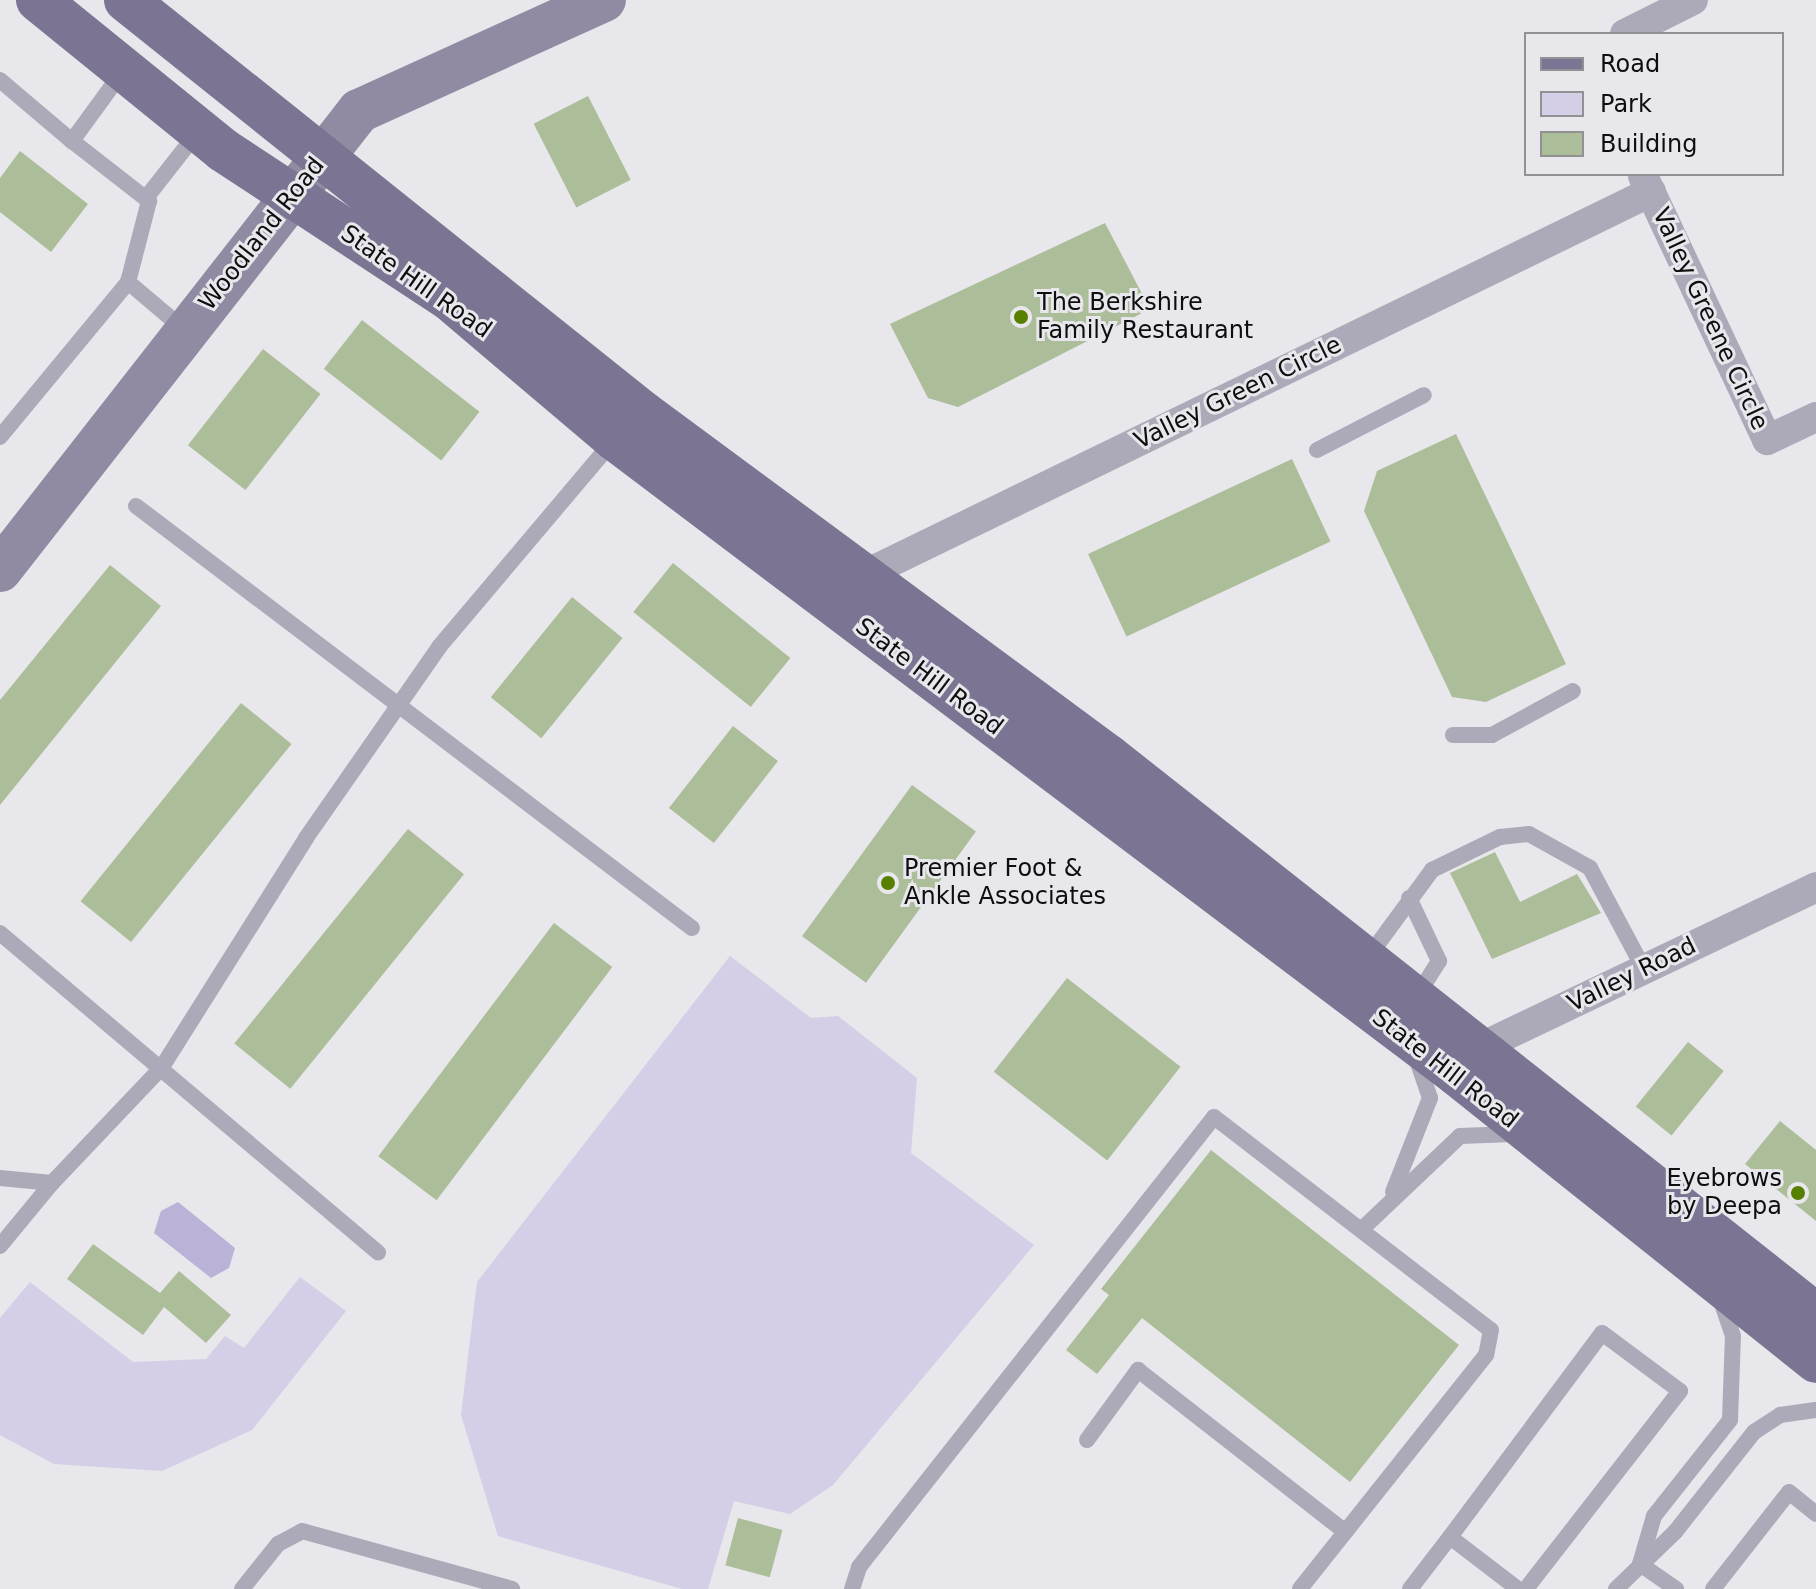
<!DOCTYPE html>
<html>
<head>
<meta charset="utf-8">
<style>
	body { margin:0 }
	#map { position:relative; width:1816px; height:1589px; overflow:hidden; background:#e8e7eb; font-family:"DejaVu Sans",sans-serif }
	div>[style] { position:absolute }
	.green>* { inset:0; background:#d4cee7 }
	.water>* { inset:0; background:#bbb2d7 }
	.building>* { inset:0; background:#acbd99; transform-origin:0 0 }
	.lane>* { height:16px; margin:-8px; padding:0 8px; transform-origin:8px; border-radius:8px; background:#aca9b9 }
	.street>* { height:30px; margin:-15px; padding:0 15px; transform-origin:15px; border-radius:15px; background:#aca9b9 }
	.secondary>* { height:44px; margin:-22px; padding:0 22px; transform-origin:22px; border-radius:22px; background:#908aa2 }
	.primary>* { height:44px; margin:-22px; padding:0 22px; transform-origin:22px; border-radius:22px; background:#7b7492 }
	.dots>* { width:22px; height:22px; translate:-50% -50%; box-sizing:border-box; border:4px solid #e8e7eb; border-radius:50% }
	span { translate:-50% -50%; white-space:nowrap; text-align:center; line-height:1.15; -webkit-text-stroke:6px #e8e7eb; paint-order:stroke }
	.street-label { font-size:24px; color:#0e0e10 }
	.poi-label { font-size:24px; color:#0e0e10 }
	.left { translate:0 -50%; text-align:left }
	.right { translate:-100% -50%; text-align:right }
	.legend { position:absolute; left:1524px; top:32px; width:260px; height:144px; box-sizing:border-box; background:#e8e7eb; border:2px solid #919093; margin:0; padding:10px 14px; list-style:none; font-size:24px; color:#0e0e10 }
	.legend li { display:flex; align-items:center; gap:16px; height:40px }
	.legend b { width:40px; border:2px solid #919093 }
</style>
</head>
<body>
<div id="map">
	<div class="green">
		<i style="clip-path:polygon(730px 956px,811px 1018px,838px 1016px,917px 1078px,911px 1153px,1034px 1245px,833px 1485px,790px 1514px,734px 1501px,708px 1589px,682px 1589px,498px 1536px,461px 1415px,477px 1282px)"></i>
		<i style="clip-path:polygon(300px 1277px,346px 1311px,252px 1430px,162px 1471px,54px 1464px,0 1435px,0 1318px,30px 1282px,133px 1362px,206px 1359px,225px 1336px,244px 1348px)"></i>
	</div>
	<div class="water">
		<i style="clip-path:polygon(178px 1202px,235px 1248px,229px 1268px,211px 1278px,154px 1233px,161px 1211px)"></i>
	</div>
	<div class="building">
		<i style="left:588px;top:96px;width:94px;height:61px;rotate:63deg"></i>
		<i style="clip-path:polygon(20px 151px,88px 204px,51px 252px,0 212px,0 178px)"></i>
		<i style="clip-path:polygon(1105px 223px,1150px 309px,958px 407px,928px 398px,890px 324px)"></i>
		<i style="left:362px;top:320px;width:149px;height:62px;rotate:38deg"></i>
		<i style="left:263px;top:349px;width:73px;height:122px;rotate:38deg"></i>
		<i style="clip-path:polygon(1456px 434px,1566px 664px,1486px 702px,1452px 697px,1364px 511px,1377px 471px)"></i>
		<i style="left:1292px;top:459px;width:91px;height:225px;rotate:65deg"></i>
		<i style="left:673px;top:563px;width:151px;height:63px;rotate:39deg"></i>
		<i style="clip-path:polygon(110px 565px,161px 606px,0 805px,0 700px)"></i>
		<i style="left:572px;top:597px;width:65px;height:129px;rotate:39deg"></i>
		<i style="left:241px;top:703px;width:65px;height:255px;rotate:39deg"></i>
		<i style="left:733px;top:726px;width:57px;height:104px;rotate:38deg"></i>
		<i style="left:912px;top:785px;width:79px;height:187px;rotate:36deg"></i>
		<i style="left:408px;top:829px;width:72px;height:276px;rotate:39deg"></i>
		<i style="clip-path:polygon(1495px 852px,1520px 902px,1577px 874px,1601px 913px,1492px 959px,1450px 873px)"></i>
		<i style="left:554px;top:923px;width:73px;height:292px;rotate:37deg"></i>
		<i style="left:1067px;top:978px;width:144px;height:119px;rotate:38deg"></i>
		<i style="left:1688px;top:1042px;width:46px;height:83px;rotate:39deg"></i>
		<i style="clip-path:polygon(1780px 1121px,1816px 1150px,1816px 1221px,1745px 1164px)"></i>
		<i style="clip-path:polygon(1211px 1150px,1459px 1345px,1350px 1482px,1142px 1318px,1097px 1374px,1066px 1350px,1109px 1295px,1101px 1289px)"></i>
		<i style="clip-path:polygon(93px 1244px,160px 1293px,179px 1271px,231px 1315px,206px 1343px,164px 1307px,143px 1335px,67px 1279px)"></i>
		<i style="left:738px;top:1518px;width:46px;height:49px;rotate:15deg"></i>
	</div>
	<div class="lane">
		<i style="left:123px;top:71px;width:87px;rotate:126.1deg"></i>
		<i style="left:72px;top:141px;width:98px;rotate:37.9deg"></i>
		<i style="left:149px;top:201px;width:84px;rotate:104.5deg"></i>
		<i style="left:128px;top:282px;width:76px;rotate:40.2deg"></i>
		<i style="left:0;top:80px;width:94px;rotate:40.3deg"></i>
		<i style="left:146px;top:198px;width:83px;rotate:-51.9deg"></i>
		<i style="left:0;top:437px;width:201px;rotate:-50.4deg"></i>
		<i style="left:1317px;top:450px;width:120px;rotate:-27.2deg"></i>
		<i style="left:136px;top:506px;width:698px;rotate:37.2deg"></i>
		<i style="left:1453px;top:735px;width:39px"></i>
		<i style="left:1492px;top:735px;width:92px;rotate:-28.5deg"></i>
		<i style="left:1409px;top:898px;width:70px;rotate:64.5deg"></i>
		<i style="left:1439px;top:961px;width:45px;rotate:122.3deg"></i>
		<i style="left:0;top:933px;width:495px;rotate:40.2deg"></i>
		<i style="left:1366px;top:960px;width:112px;rotate:-53.7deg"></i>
		<i style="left:1432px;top:870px;width:76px;rotate:-25.9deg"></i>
		<i style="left:1500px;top:837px;width:29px;rotate:-6deg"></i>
		<i style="left:1529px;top:834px;width:70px;rotate:29.1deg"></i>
		<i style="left:1590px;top:868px;width:115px;rotate:61.9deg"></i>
		<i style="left:0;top:1178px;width:52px;rotate:5.5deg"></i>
		<i style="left:52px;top:1183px;width:160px;rotate:-46.5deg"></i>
		<i style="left:162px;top:1067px;width:271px;rotate:-57.8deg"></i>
		<i style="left:306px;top:838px;width:233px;rotate:-55.1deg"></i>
		<i style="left:439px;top:647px;width:271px;rotate:-49.8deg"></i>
		<i style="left:1393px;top:1192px;width:101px;rotate:-68.5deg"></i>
		<i style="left:1430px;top:1098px;width:43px;rotate:-108.9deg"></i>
		<i style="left:1362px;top:1229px;width:135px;rotate:-43.5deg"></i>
		<i style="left:1460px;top:1136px;width:53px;rotate:-2.2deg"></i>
		<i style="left:0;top:1246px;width:82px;rotate:-50.5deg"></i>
		<i style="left:1087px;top:1440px;width:87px;rotate:-53.9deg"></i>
		<i style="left:1138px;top:1370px;width:263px;rotate:38deg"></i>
		<i style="left:1450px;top:1537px;width:254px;rotate:-53.3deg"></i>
		<i style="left:1602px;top:1333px;width:97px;rotate:36.6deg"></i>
		<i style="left:1680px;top:1391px;width:251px;rotate:127.9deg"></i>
		<i style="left:1640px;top:1564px;width:50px;rotate:-73.7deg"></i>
		<i style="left:1654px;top:1516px;width:122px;rotate:-51.6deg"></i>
		<i style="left:1730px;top:1420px;width:84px;rotate:-88deg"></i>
		<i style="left:1733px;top:1336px;width:40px;rotate:-108.9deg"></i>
		<i style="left:1640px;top:1564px;width:44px;rotate:34.8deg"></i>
		<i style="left:242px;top:1589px;width:58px;rotate:-51.3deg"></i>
		<i style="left:278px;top:1544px;width:27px;rotate:-28deg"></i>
		<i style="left:302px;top:1531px;width:218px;rotate:15.4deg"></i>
		<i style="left:852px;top:1589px;width:23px;rotate:-72deg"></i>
		<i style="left:859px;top:1567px;width:573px;rotate:-51.73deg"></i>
		<i style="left:1214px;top:1117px;width:349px;rotate:37.6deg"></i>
		<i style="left:1491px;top:1330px;width:25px;rotate:101deg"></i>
		<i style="left:1486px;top:1355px;width:299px;rotate:128.5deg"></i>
		<i style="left:1410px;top:1589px;width:66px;rotate:-52.4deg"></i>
		<i style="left:1450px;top:1537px;width:86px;rotate:37.4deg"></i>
		<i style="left:1616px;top:1589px;width:82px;rotate:-44deg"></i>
		<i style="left:1675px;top:1532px;width:127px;rotate:-51.7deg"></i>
		<i style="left:1754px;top:1432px;width:31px;rotate:-33deg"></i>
		<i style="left:1780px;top:1415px;width:36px;rotate:-8deg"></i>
		<i style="left:1713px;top:1589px;width:123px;rotate:-51.9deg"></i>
		<i style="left:1789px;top:1492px;width:35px;rotate:39deg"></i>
	</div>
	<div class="street">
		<i style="left:1625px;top:34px;width:76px;rotate:-26.6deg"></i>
		<i style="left:1643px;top:176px;width:292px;rotate:64.8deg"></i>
		<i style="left:1767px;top:440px;width:54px;rotate:-25.1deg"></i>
		<i style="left:854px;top:586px;width:19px;rotate:-43deg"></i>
		<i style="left:868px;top:573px;width:871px;rotate:-25.95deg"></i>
		<i style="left:1468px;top:1060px;width:14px;rotate:-51deg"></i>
		<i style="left:1477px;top:1049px;width:376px;rotate:-25.5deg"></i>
	</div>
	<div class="secondary">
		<i style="left:0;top:570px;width:583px;rotate:-51.97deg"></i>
		<i style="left:359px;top:111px;width:269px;rotate:-24.4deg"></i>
	</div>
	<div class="primary">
		<i style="left:38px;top:0;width:238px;rotate:39deg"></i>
		<i style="left:223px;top:150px;width:273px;rotate:33.3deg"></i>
		<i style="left:451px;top:300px;width:215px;rotate:40.3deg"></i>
		<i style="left:615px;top:439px;width:1055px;rotate:37.02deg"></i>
		<i style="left:1457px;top:1074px;width:460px;rotate:38.6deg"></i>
		<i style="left:126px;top:0;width:662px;rotate:38.62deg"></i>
		<i style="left:643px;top:413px;width:579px;rotate:36.43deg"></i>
		<i style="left:1109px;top:757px;width:901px;rotate:38.28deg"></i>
	</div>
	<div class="dots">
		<i style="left:1021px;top:317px;background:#577f00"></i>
		<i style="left:888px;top:883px;background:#577f00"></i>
		<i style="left:1798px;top:1193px;background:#577f00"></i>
	</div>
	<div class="street-label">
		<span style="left:262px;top:234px;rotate:-52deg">Woodland Road</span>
		<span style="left:416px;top:282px;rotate:35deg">State Hill Road</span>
		<span style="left:1710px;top:319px;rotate:65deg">Valley Greene Circle</span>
		<span style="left:1238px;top:393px;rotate:-26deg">Valley Green Circle</span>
		<span style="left:929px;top:677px;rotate:37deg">State Hill Road</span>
		<span style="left:1632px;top:975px;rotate:-26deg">Valley Road</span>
		<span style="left:1445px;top:1069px;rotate:38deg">State Hill Road</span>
	</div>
	<div class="poi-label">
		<span class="left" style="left:1037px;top:317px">The Berkshire<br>Family Restaurant</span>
		<span class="left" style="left:904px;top:883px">Premier Foot &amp;<br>Ankle Associates</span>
		<span class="right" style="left:1782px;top:1193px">Eyebrows<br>by Deepa</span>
	</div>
	<ul class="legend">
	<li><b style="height:10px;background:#7b7492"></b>Road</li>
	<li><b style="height:22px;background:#d4cee7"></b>Park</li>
	<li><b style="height:22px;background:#acbd99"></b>Building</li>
	</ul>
</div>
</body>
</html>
